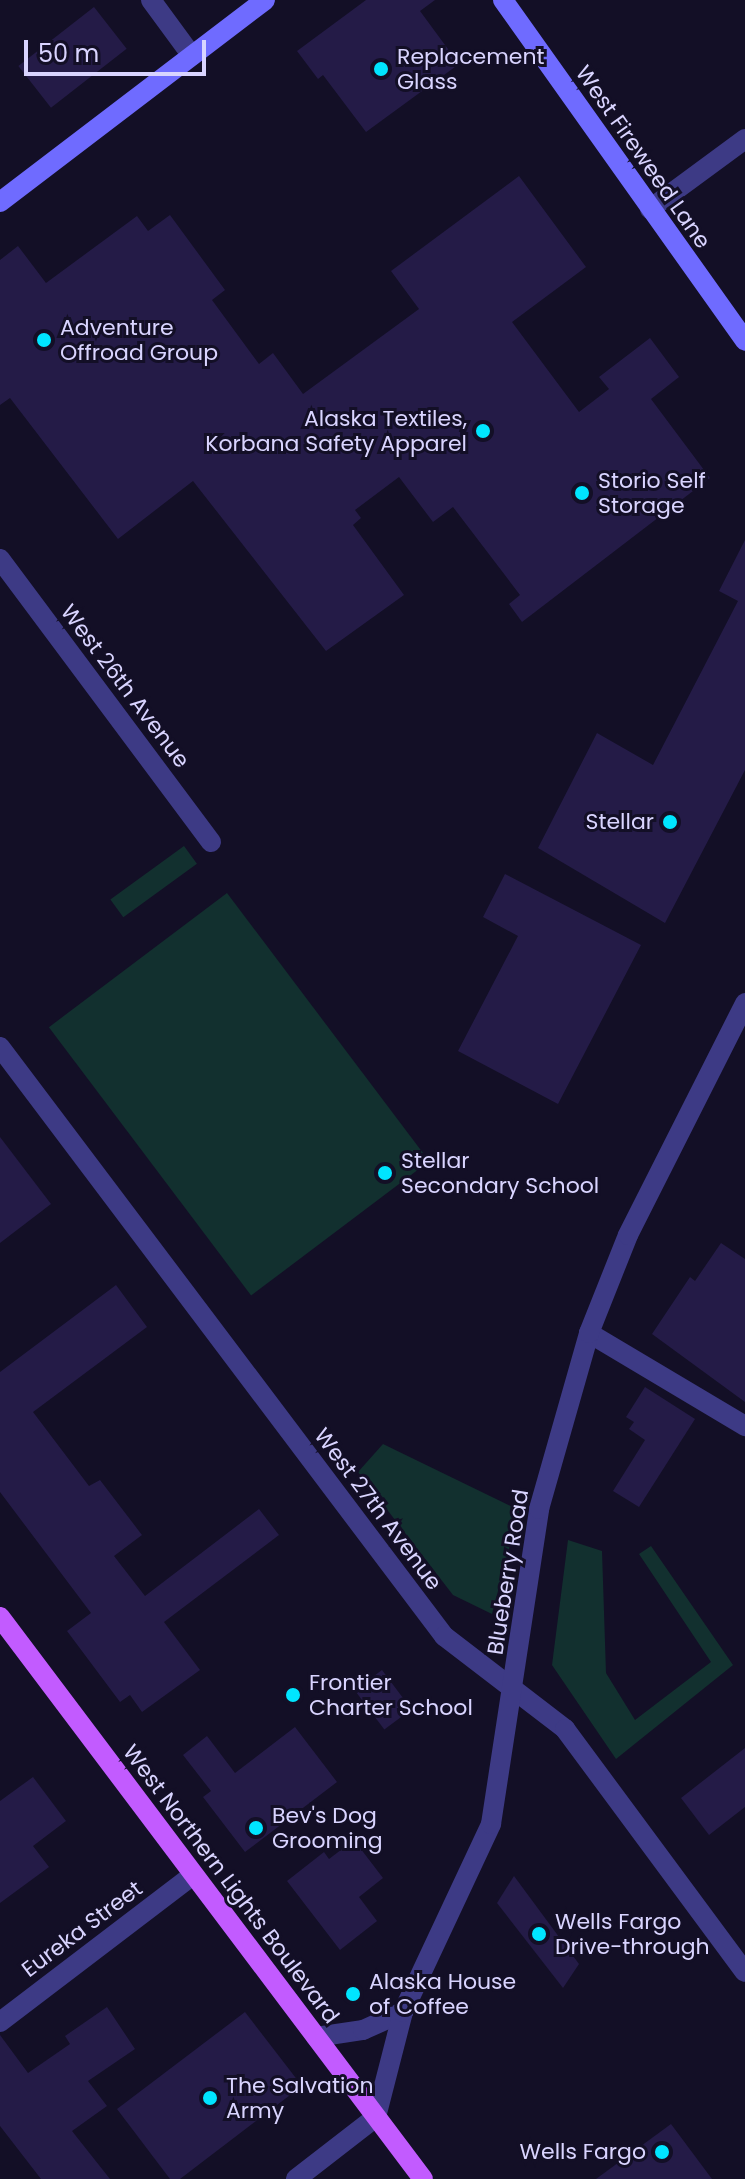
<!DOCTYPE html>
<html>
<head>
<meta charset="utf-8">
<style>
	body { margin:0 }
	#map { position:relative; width:745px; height:2179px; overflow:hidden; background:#130f26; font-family:Poppins,sans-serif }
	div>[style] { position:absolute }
	.green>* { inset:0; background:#12302f; transform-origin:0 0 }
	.building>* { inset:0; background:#241b47; transform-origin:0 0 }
	.street>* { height:20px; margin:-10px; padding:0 10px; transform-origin:10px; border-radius:10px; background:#3d3a85 }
	.secondary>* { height:20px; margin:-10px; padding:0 10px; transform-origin:10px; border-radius:10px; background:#6f6bff }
	.primary>* { height:20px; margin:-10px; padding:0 10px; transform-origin:10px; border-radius:10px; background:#c25bff }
	.dots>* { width:22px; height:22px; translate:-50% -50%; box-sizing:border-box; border:4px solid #130f26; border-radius:50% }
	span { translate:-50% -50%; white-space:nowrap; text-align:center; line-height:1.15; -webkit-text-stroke:6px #130f26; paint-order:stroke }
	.poi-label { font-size:22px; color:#d9d4ff }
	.left { translate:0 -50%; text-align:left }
	.right { translate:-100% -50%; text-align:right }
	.street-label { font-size:22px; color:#d9d4ff }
	.scale { position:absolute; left:24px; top:40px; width:182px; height:36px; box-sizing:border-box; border:4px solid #d9d4ff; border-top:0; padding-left:10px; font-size:24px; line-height:28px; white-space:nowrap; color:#d9d4ff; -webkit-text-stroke:6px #130f26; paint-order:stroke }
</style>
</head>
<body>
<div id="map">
	<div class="green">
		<i style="left:184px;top:846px;width:22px;height:91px;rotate:54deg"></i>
		<i style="left:227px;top:893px;width:336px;height:223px;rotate:53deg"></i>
		<i style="clip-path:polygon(383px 1444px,519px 1510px,492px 1614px,453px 1595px,358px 1472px)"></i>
		<i style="clip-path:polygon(568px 1540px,602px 1551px,606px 1673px,635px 1720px,711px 1662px,639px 1554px,651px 1546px,733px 1665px,616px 1759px,552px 1665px)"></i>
	</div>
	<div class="building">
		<i style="clip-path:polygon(366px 0,435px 0,420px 11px,459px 64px,366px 132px,323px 75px,318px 79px,297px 51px)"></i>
		<i style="left:94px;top:7px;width:53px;height:96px;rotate:52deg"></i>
		<i style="clip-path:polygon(519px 176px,586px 267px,512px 322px,579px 412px,609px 389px,599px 377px,650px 338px,679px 377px,651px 399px,710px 478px,522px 622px,509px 604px,520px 595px,453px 507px,433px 522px,399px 477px,355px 510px,361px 518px,353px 525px,404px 595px,326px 651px,193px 481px,118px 539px,10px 398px,0 405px,0 260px,18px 246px,46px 283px,137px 216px,148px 231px,170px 215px,225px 290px,212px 300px,259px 364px,273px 353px,303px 394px,419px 309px,391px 271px)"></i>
		<i style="clip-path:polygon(745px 540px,745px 770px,665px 923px,538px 848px,597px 733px,653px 765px,738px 601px,719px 591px)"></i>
		<i style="clip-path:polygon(505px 874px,641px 945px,558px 1104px,458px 1051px,518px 936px,483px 917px)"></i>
		<i style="clip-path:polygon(0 1137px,51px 1204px,0 1243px)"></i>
		<i style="clip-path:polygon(721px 1243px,745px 1259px,745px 1402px,652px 1334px,690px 1277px,695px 1281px)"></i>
		<i style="clip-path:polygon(116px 1285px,147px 1327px,33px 1412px,89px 1486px,100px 1480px,142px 1535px,114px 1556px,145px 1596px,259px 1509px,279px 1535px,164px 1622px,200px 1670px,142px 1712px,130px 1695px,120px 1702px,67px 1631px,91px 1613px,0 1492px,0 1372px)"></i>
		<i style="clip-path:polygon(645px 1387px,695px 1419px,639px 1507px,613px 1491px,645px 1440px,629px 1429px,634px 1422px,626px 1417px)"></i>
		<i style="left:382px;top:1670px;width:49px;height:34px;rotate:53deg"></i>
		<i style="clip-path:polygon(295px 1727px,337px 1782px,245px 1852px,203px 1797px,211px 1791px,183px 1755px,207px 1736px,235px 1773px)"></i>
		<i style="clip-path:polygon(745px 1748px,745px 1807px,709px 1835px,681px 1798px)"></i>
		<i style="clip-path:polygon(33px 1777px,66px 1821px,33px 1846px,49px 1867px,0 1903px,0 1801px)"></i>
		<i style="clip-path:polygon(354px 1840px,383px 1878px,359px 1897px,377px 1921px,340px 1950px,287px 1881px,324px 1852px,329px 1859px)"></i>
		<i style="clip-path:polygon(514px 1876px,579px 1964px,563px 1988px,497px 1903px)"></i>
		<i style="clip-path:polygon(107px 2007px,135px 2049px,88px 2081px,107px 2106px,72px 2131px,110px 2179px,41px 2179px,0 2126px,0 2035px,28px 2073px,70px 2044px,65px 2036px)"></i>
		<i style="clip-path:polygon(245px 2012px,302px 2086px,180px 2179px,170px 2179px,117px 2109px)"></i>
		<i style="clip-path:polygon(671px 2124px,712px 2179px,596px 2179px)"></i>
	</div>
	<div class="street">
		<i style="left:151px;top:0;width:69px;rotate:53.8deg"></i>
		<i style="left:650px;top:209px;width:118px;rotate:-36.4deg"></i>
		<i style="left:0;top:559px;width:353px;rotate:53.3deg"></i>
		<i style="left:0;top:1047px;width:738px;rotate:52.99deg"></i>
		<i style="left:444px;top:1636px;width:153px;rotate:37.5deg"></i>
		<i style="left:565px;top:1729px;width:302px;rotate:53.5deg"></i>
		<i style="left:589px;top:1333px;width:182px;rotate:30.8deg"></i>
		<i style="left:0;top:2022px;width:243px;rotate:-37.3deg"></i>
		<i style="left:316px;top:2037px;width:48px;rotate:-8.5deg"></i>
		<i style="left:363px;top:2030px;width:44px;rotate:-24.2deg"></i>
		<i style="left:296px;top:2179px;width:101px;rotate:-37.8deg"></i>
		<i style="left:376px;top:2117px;width:108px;rotate:-75.6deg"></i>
		<i style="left:403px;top:2012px;width:208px;rotate:-64.9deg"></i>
		<i style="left:491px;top:1824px;width:319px;rotate:-81.3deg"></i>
		<i style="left:539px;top:1509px;width:183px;rotate:-74.1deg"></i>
		<i style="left:589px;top:1333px;width:105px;rotate:-68.3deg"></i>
		<i style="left:628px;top:1235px;width:260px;rotate:-63.2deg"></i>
	</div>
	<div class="secondary">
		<i style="left:503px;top:0;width:418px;rotate:54.6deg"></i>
		<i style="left:0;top:202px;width:333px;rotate:-37.3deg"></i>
	</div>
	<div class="primary">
		<i style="left:0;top:1617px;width:703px;rotate:53.03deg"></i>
	</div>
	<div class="dots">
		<i style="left:381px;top:69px;background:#00e5ff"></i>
		<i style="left:44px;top:340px;background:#00e5ff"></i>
		<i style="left:483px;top:431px;background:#00e5ff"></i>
		<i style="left:582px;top:493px;background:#00e5ff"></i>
		<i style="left:670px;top:822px;background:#00e5ff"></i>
		<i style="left:385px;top:1173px;background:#00e5ff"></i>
		<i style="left:293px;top:1695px;background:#00e5ff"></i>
		<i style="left:256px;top:1828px;background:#00e5ff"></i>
		<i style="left:539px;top:1934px;background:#00e5ff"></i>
		<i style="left:353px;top:1994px;background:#00e5ff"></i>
		<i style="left:210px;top:2098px;background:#00e5ff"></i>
		<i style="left:662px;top:2152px;background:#00e5ff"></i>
	</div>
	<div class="poi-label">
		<span class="left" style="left:397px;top:69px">Replacement<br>Glass</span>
		<span class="left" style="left:60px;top:340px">Adventure<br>Offroad Group</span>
		<span class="right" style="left:467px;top:431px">Alaska Textiles,<br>Korbana Safety Apparel</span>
		<span class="left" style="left:598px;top:493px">Storio Self<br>Storage</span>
		<span class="right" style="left:654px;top:822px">Stellar</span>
		<span class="left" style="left:401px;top:1173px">Stellar<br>Secondary School</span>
		<span class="left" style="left:309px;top:1695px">Frontier<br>Charter School</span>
		<span class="left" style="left:272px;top:1828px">Bev's Dog<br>Grooming</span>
		<span class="left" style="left:555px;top:1934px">Wells Fargo<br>Drive-through</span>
		<span class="left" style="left:369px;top:1994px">Alaska House<br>of Coffee</span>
		<span class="left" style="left:226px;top:2098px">The Salvation<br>Army</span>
		<span class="right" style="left:646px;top:2152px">Wells Fargo</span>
	</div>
	<div class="street-label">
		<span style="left:643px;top:157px;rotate:55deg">West Fireweed Lane</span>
		<span style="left:125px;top:686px;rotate:53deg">West 26th Avenue</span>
		<span style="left:378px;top:1509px;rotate:53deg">West 27th Avenue</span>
		<span style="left:508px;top:1572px;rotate:-81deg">Blueberry Road</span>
		<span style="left:231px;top:1884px;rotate:53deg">West Northern Lights Boulevard</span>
		<span style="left:82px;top:1929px;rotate:-37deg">Eureka Street</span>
	</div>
	<div class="scale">50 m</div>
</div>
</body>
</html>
